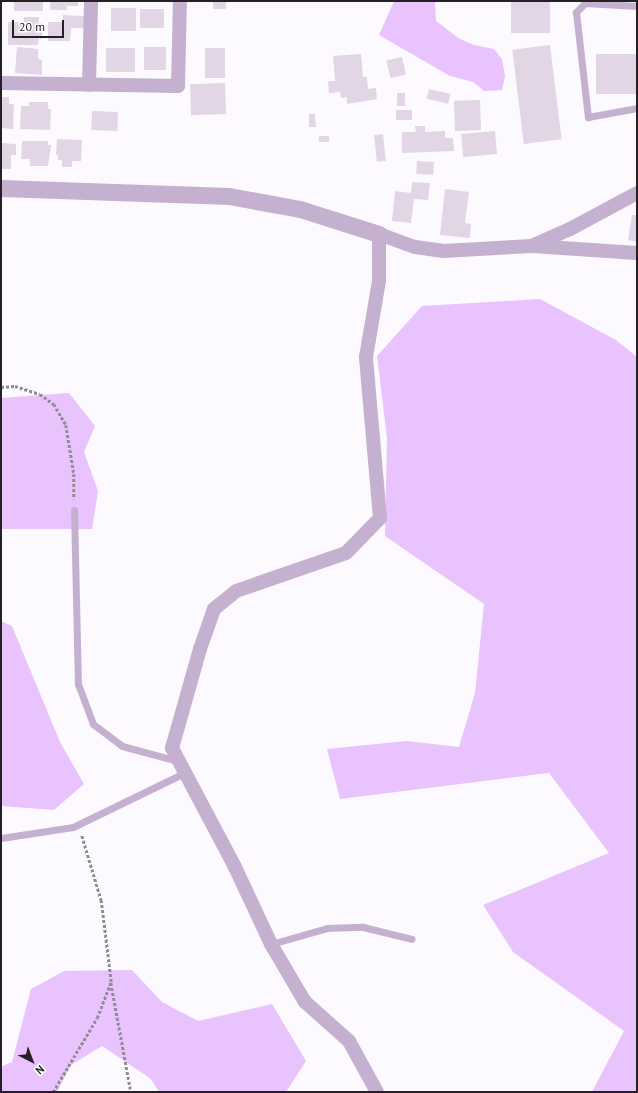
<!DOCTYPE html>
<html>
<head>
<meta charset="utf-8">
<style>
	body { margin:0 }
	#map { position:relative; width:638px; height:1093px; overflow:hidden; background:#fcfafe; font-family:"PT Sans",sans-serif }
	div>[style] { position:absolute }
	.green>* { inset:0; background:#e9c3fd }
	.building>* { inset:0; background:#e1d5e6; transform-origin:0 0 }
	.path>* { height:2.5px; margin-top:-1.25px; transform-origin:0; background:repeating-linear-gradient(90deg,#908d92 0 3px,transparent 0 5px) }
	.service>* { height:7px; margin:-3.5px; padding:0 3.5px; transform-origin:3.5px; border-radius:3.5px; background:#c5b0d0 }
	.minor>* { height:14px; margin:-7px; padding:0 7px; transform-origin:7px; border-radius:7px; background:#c5b0d0 }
	.tertiary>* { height:17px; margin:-8.5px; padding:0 8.5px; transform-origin:8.5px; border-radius:8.5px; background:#c5b0d0 }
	span { translate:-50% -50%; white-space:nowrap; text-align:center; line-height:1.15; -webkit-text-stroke:4px #fff; paint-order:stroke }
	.frame { position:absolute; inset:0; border:2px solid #242026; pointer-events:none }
	.north { position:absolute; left:12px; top:1041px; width:40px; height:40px; -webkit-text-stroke:3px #fff; paint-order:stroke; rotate:138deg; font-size:11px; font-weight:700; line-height:16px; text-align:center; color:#242026 }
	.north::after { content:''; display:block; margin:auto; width:14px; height:18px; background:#242026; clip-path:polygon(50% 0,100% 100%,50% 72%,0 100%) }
	.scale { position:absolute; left:12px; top:20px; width:52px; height:18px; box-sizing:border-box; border:2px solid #242026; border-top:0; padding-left:5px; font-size:12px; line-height:14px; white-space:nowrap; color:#242026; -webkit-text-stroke:3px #fff; paint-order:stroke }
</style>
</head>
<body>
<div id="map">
	<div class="green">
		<i style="clip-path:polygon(394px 1px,435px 1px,436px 21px,460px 39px,474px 45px,494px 49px,502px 59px,505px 77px,502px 90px,484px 91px,473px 82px,450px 76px,379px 35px)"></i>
		<i style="clip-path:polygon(540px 299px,616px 340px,637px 357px,637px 1092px,592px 1092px,624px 1031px,513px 952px,483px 905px,609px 853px,549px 773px,340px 799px,327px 749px,406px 741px,459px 747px,475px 693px,484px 604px,385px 536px,387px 438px,377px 356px,422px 306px)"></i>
		<i style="clip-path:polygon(69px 393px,95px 426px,84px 452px,98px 491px,92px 529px,1px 529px,1px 398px)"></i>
		<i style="clip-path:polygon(1px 621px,12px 626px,60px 742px,84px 784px,54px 810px,1px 806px)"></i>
		<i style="clip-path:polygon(132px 970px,162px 1002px,198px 1021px,272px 1004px,306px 1061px,286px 1092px,159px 1092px,151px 1079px,102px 1046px,71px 1065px,57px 1092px,1px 1092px,1px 1067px,12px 1062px,31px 989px,64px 971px)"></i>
	</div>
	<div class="building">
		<i style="left:14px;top:1px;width:29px;height:10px"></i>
		<i style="clip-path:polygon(50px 1px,78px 1px,78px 6px,67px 6px,67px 10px,50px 10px)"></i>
		<i style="left:213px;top:1px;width:13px;height:8px"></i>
		<i style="left:511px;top:1px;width:39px;height:32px"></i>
		<i style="left:111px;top:8px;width:25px;height:23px"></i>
		<i style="left:140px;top:9px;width:24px;height:19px"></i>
		<i style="clip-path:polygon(63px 15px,84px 16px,84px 28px,71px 28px,70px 41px,48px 41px,48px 22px,63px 22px)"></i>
		<i style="clip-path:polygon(24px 17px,39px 17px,39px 23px,42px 23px,42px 39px,39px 38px,38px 45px,8px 45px,8px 22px,24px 22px)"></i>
		<i style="left:550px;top:45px;width:95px;height:38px;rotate:83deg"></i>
		<i style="clip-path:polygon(17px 47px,38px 49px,38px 59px,42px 60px,42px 75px,15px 73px)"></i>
		<i style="left:144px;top:47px;width:22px;height:23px"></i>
		<i style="left:135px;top:48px;width:24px;height:29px;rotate:90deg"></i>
		<i style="left:205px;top:48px;width:20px;height:30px"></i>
		<i style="clip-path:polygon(361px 54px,363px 77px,367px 77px,368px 89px,376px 88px,377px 99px,347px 104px,347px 97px,341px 98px,340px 92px,329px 93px,328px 81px,335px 81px,333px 56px)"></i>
		<i style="left:637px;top:54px;width:40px;height:41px;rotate:90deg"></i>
		<i style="left:402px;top:57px;width:18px;height:16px;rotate:77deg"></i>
		<i style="left:225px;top:83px;width:31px;height:35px;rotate:88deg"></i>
		<i style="left:429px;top:89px;width:22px;height:10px;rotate:13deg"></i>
		<i style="left:397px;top:93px;width:8px;height:13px"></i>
		<i style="clip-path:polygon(1px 97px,9px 97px,9px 104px,14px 104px,13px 129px,1px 128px)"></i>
		<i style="left:480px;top:100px;width:30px;height:26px;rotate:88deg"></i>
		<i style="clip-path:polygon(29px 102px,48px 102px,48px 109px,51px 109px,50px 130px,20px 129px,21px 106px,29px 106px)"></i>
		<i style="left:396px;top:110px;width:16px;height:10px"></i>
		<i style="left:92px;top:111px;width:26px;height:19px;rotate:2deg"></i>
		<i style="clip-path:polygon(309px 114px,315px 114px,316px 127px,309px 127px)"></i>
		<i style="clip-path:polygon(415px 126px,425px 126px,425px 132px,445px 131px,445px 138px,453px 138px,454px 151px,402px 153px,402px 132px,416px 132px)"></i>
		<i style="left:495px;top:131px;width:23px;height:34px;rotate:85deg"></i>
		<i style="left:383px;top:134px;width:27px;height:9px;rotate:84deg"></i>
		<i style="left:319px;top:136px;width:10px;height:6px"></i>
		<i style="clip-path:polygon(57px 139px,82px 140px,81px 161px,72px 161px,72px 167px,62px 167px,62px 160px,58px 160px,58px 155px,56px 155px)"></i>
		<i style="clip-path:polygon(22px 141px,48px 141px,48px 145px,51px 145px,48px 166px,30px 166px,30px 159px,21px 159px)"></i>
		<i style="clip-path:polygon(1px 143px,16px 144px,16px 155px,11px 155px,11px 169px,1px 169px)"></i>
		<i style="left:417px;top:161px;width:17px;height:13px;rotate:3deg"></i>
		<i style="clip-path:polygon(412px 182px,430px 183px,428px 200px,414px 199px,411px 223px,392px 221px,395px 191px,411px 193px)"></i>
		<i style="clip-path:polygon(445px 189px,469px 192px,465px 223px,471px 224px,470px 238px,440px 235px)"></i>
		<i style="clip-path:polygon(632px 215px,637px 215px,637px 242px,628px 240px)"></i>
	</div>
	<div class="path">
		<i style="left:1px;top:387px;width:14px;rotate:-4deg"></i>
		<i style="left:15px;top:386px;width:26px;rotate:18deg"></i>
		<i style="left:40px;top:394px;width:17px;rotate:36deg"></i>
		<i style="left:54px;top:404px;width:24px;rotate:60deg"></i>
		<i style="left:66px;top:425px;width:50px;rotate:80.7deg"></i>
		<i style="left:74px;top:474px;width:25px;rotate:90deg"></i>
		<i style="left:111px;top:983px;width:111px;rotate:79.6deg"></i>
		<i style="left:53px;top:1092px;width:86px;rotate:-59.3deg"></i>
		<i style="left:97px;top:1018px;width:39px;rotate:-69deg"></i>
		<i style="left:111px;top:982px;width:82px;rotate:-97deg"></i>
		<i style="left:101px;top:901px;width:70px;rotate:-106.6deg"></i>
	</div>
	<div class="service">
		<i style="left:637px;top:6px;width:52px;rotate:-176.7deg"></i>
		<i style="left:585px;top:3px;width:13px;rotate:135deg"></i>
		<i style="left:576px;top:12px;width:106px;rotate:83.5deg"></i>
		<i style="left:588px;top:117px;width:50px;rotate:-10.4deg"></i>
		<i style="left:74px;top:510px;width:174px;rotate:88.7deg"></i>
		<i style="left:78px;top:684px;width:43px;rotate:69.4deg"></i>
		<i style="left:93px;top:724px;width:36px;rotate:37deg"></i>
		<i style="left:122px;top:746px;width:58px;rotate:15deg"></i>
		<i style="left:1px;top:838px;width:73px;rotate:-8.7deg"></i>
		<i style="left:73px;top:827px;width:123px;rotate:-25.9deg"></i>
		<i style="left:271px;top:944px;width:58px;rotate:-15.9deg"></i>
		<i style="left:327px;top:928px;width:36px;rotate:-2deg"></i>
		<i style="left:363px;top:927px;width:50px;rotate:13.8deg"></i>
	</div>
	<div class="minor">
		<i style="left:1px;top:83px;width:177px;rotate:1deg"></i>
		<i style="left:178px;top:86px;width:85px;rotate:-88.7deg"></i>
		<i style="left:89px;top:85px;width:84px;rotate:-88.6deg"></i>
		<i style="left:534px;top:245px;width:39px;rotate:-24deg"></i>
		<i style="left:570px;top:229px;width:76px;rotate:-28.2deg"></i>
		<i style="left:377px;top:1092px;width:58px;rotate:-118.8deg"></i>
		<i style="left:349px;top:1041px;width:59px;rotate:-138.4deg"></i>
		<i style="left:305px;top:1002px;width:67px;rotate:-120.4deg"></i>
		<i style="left:271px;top:944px;width:85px;rotate:-115.1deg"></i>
		<i style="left:235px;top:867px;width:135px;rotate:-117.9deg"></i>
		<i style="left:172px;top:748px;width:103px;rotate:-74.2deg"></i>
		<i style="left:200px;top:649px;width:42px;rotate:-70.7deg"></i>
		<i style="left:214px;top:609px;width:28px;rotate:-39deg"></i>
		<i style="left:236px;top:591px;width:116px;rotate:-19.1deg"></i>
		<i style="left:346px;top:553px;width:49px;rotate:-45.8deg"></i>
		<i style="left:380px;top:518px;width:162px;rotate:-95deg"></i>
		<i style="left:366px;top:357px;width:77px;rotate:-80.3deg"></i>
		<i style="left:379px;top:281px;width:47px;rotate:-90deg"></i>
		<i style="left:379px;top:234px;width:38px;rotate:20deg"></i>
		<i style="left:415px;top:247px;width:29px;rotate:8deg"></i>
		<i style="left:444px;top:251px;width:88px;rotate:-3.3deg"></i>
		<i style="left:532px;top:246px;width:105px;rotate:3.8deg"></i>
	</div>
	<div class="tertiary">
		<i style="left:1px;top:188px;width:228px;rotate:2deg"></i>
		<i style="left:229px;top:196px;width:72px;rotate:10.4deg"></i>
		<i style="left:300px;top:209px;width:83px;rotate:17.6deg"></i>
	</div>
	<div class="frame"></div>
	<div class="north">N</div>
	<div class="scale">20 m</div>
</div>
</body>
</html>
